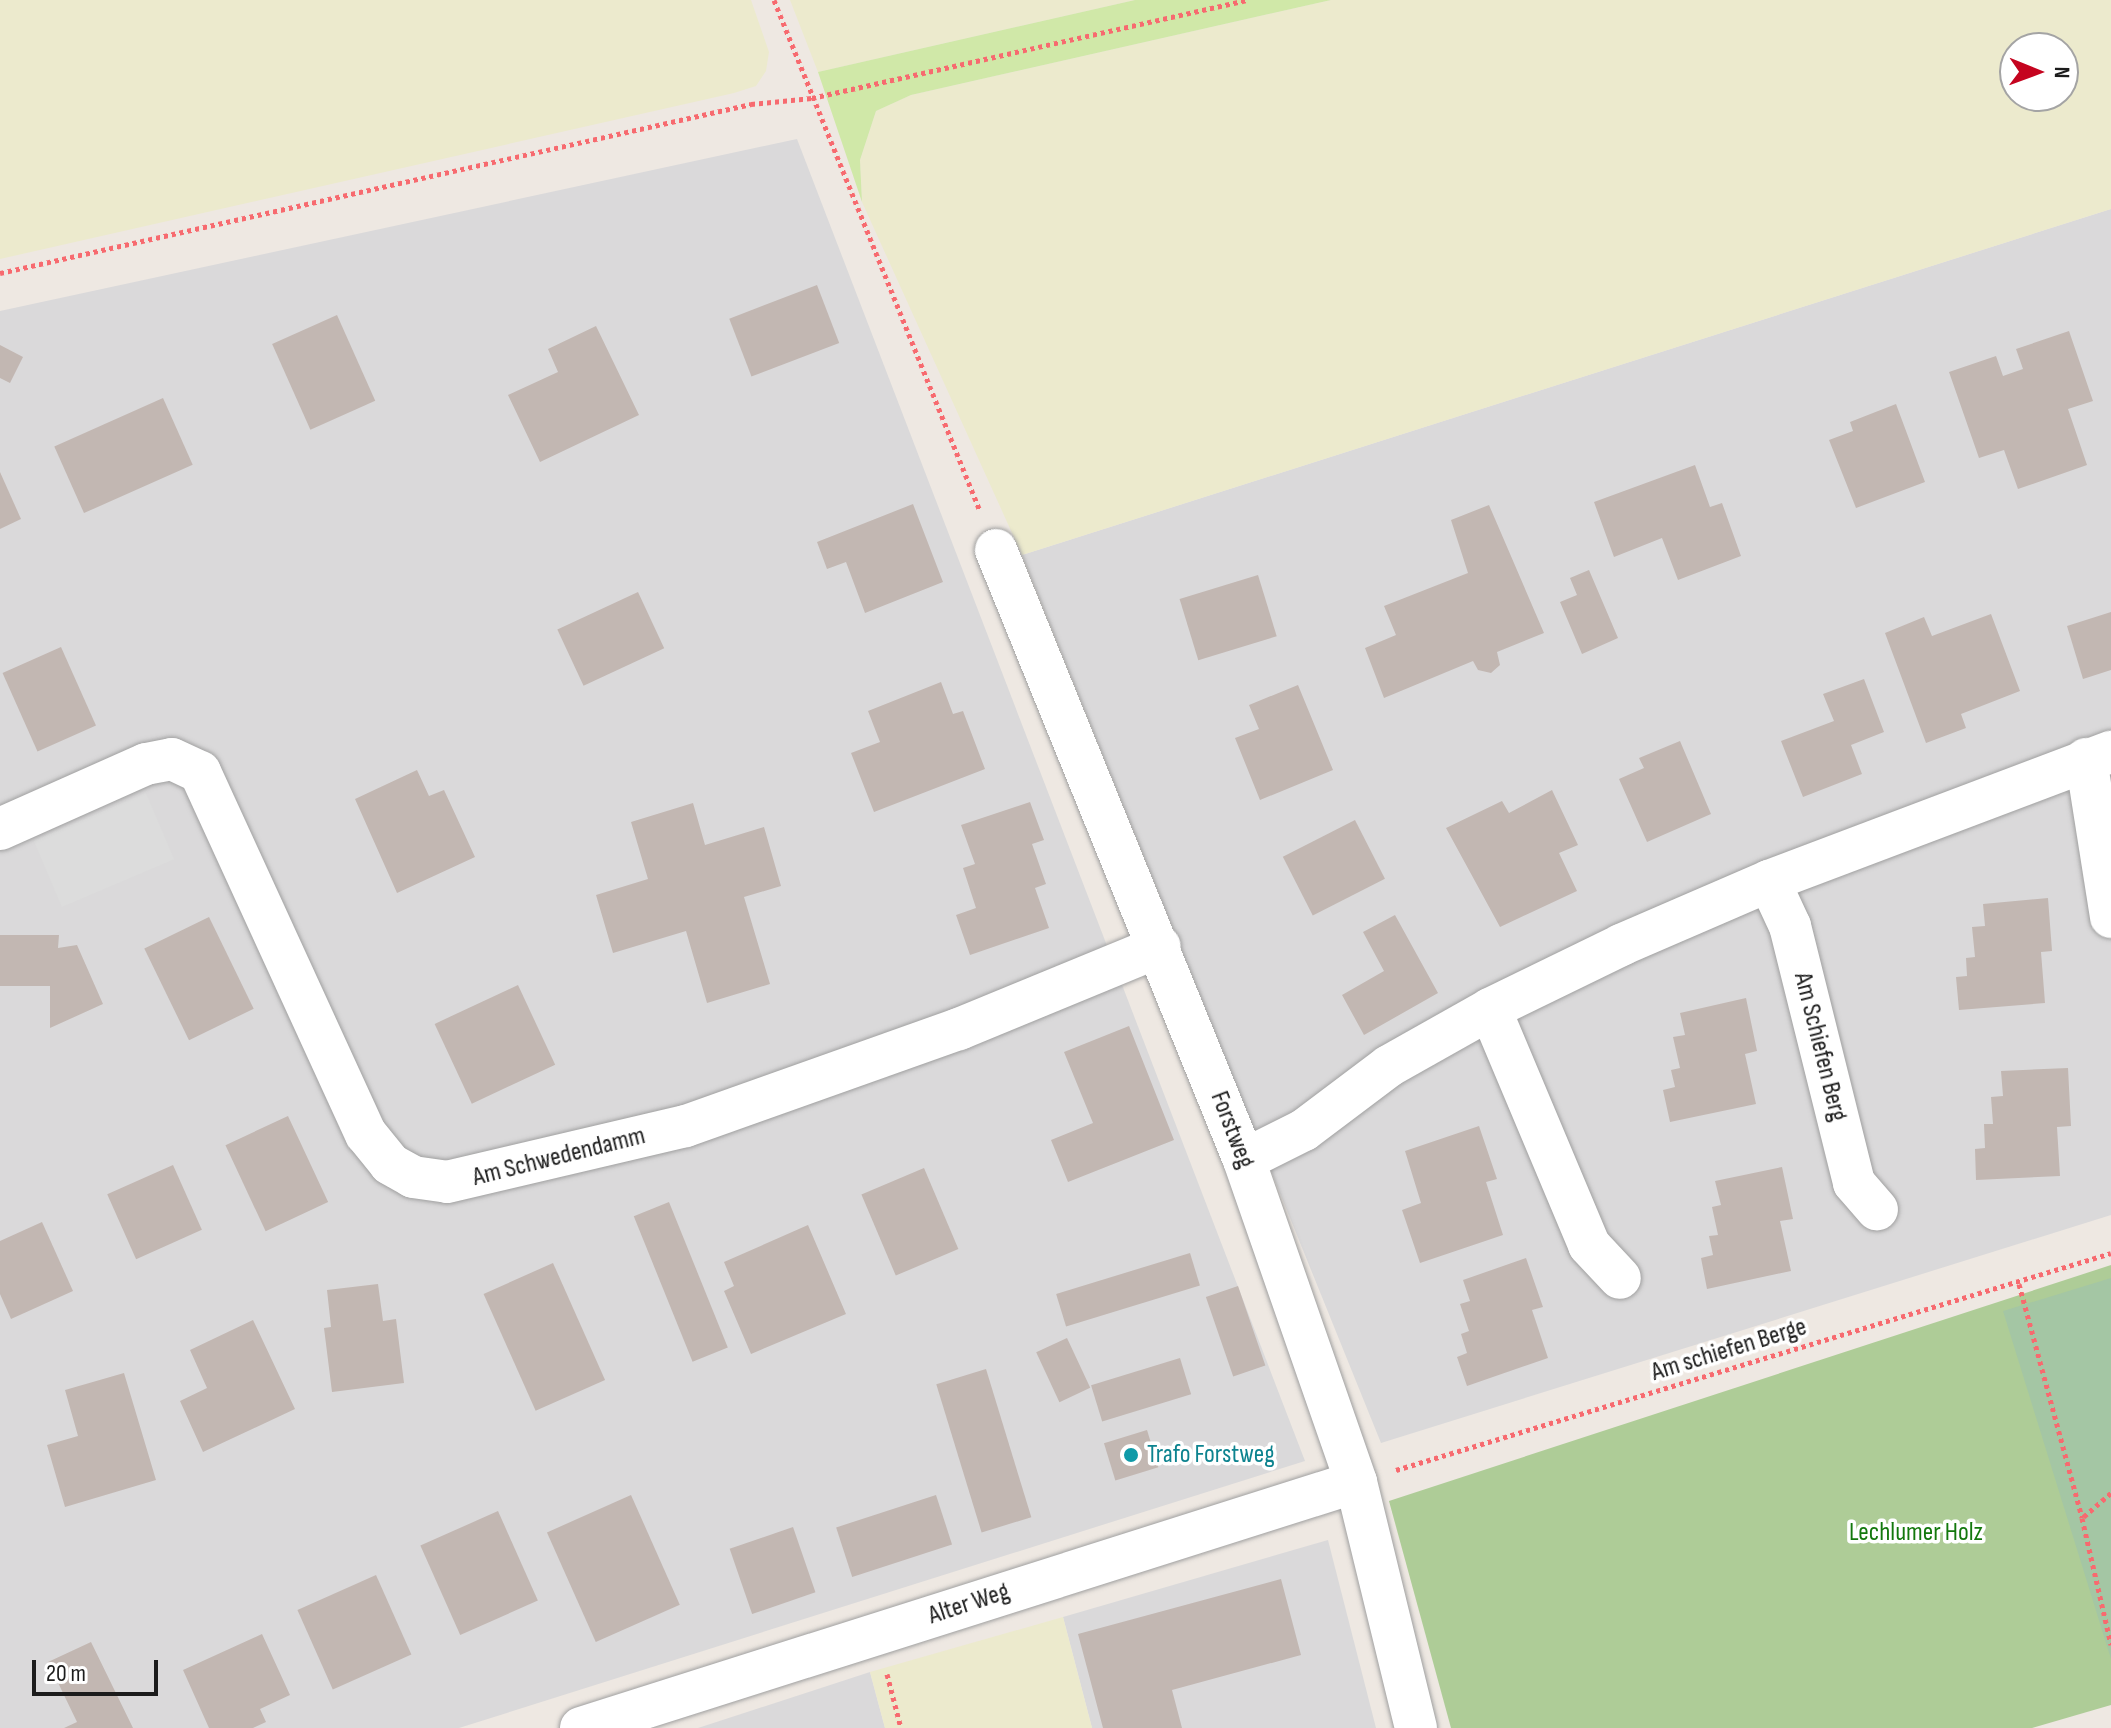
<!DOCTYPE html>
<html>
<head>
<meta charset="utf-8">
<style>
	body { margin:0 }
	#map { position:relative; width:2111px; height:1728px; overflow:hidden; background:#eee8e2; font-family:"Sofia Sans Condensed",sans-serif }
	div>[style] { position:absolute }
	.residential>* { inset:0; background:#dad9da }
	.farmland>* { inset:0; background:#eceacd }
	.grass>* { inset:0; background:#d0e8a8 }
	.forest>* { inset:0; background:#aecc97 }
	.cemetery>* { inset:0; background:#a4c6a4 }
	.parking>* { inset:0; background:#dcdcdc; transform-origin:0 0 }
	.building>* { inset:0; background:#c2b7b2; transform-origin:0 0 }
	.path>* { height:5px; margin-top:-2.5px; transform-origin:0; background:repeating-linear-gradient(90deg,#f76a6f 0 4px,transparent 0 8px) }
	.roads { filter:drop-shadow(0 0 2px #a0a0a0) drop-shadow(0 0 2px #a0a0a0) }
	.minor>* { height:42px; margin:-21px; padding:0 21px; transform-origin:21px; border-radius:21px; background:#fff }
	.dots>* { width:22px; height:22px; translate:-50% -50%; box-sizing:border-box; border:4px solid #fff; border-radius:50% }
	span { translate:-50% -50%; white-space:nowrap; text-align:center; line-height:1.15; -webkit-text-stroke:7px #fff; paint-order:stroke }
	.street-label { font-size:26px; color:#1c1c1c }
	.culture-label { font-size:26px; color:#0d838f }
	.left { translate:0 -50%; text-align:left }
	.park-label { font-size:26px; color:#13780d }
	.north { position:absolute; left:1999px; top:32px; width:80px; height:80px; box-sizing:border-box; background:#fff; border:2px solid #a4a4a4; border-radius:50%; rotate:91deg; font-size:22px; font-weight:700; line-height:32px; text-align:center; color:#1c1c1c }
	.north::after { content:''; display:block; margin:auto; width:28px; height:36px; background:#c5041f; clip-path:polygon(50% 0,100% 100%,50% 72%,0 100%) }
	.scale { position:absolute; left:32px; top:1660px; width:126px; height:36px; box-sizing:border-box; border:4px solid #1c1c1c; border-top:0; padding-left:10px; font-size:24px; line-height:28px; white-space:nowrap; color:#1c1c1c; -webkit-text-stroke:6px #fff; paint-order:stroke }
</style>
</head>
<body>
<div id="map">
	<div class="residential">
		<i style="clip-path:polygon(797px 139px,1305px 1461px,459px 1728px,0 1728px,0 311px)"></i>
		<i style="clip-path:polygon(2111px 209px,2111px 1215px,1381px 1443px,1022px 555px)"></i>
		<i style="clip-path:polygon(1328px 1540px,1376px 1728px,1092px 1728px,1063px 1617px)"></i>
		<i style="clip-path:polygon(870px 1672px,885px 1728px,698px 1728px)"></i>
	</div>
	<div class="farmland">
		<i style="clip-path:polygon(0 0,751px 0,769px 52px,766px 71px,756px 86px,734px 93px,0 259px)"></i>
		<i style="clip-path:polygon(790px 0,1135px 0,818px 72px)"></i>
		<i style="clip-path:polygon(evenodd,1331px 0,2111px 0,2111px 209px,1022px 555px,862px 202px,860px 160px,876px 111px,911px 95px,1331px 0,2015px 48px,2063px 48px,2063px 96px,2015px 96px,2015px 48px)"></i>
		<i style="clip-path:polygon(1063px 1617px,1092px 1728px,885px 1728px,870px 1672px)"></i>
	</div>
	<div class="grass">
		<i style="clip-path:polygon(1135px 0,1331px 0,911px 95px,876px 111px,860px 160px,862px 202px,818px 72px)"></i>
	</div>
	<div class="forest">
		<i style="clip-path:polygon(2111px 1265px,2111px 1705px,2032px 1728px,1451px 1728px,1389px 1501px)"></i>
	</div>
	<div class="cemetery">
		<i style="clip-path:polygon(2111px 1278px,2111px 1659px,2003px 1311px)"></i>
	</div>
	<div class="parking">
		<i style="left:146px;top:793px;width:72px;height:122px;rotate:67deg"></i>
	</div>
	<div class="building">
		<i style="left:817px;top:285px;width:62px;height:94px;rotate:69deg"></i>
		<i style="left:337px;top:315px;width:94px;height:71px;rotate:66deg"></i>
		<i style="clip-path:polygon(596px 326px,639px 415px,540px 462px,508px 395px,558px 372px,548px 349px)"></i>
		<i style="clip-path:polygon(2069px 331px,2093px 401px,2068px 409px,2087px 465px,2018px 489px,2004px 450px,1979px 458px,1949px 372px,1996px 356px,2003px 376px,2023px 369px,2016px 349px)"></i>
		<i style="clip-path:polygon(0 345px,23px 357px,10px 383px,0 378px)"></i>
		<i style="left:163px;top:398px;width:73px;height:119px;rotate:66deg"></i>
		<i style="clip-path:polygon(1896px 404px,1925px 482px,1856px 508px,1829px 440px,1853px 431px,1850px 422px)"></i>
		<i style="clip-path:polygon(1695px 465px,1710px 507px,1722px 503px,1741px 556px,1678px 580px,1662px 538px,1614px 557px,1594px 502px)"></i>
		<i style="clip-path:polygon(0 472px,21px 519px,0 529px)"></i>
		<i style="clip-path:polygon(913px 504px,943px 582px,865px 613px,846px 562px,827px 569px,817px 542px)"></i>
		<i style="clip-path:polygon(1489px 505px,1544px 633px,1497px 652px,1500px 665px,1491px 673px,1478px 670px,1473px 661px,1384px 698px,1365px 648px,1396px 635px,1384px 606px,1468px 573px,1451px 520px)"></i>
		<i style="clip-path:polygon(1589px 570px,1618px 638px,1582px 654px,1560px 602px,1577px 595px,1570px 578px)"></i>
		<i style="left:1258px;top:575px;width:64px;height:82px;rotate:73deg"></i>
		<i style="left:638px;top:592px;width:62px;height:89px;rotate:65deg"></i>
		<i style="clip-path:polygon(2111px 612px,2111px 670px,2083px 679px,2067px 626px)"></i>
		<i style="clip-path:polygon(1991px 614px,2020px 691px,1961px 714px,1966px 728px,1926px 743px,1885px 633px,1924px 617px,1932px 636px)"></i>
		<i style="left:61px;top:647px;width:86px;height:64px;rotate:66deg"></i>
		<i style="clip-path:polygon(1864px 679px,1884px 732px,1851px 745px,1862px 774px,1803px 797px,1781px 741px,1834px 721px,1823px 694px)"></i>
		<i style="clip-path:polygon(941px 682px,953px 714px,963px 711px,985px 769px,874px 812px,851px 753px,880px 742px,868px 711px)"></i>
		<i style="clip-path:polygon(1298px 685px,1333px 770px,1260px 800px,1235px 738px,1259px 729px,1249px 705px)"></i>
		<i style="clip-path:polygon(1680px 741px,1711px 814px,1647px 842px,1619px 779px,1644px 768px,1639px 758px)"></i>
		<i style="clip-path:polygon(417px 770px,429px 796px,444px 790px,475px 857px,397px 893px,355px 799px)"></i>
		<i style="clip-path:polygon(1552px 790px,1578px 845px,1559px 853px,1577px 891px,1500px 927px,1446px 828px,1502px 801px,1509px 813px)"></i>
		<i style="clip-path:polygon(1030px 802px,1044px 840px,1032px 844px,1046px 884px,1035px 888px,1049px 928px,970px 955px,956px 915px,976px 908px,963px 868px,975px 864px,961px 825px)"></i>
		<i style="clip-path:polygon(693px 803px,705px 845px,764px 827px,781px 886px,744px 897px,770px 984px,707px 1003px,686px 931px,613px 953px,596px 895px,648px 879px,631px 822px)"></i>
		<i style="left:1355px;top:820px;width:66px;height:81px;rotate:63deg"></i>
		<i style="clip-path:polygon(2048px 898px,2052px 951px,2041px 952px,2045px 1003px,1959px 1010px,1956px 977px,1967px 976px,1966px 958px,1975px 957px,1972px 927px,1985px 926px,1983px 904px)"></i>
		<i style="clip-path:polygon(1395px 915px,1438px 993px,1364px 1035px,1342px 995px,1384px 971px,1363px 932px)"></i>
		<i style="left:209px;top:917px;width:102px;height:72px;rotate:64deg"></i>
		<i style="clip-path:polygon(0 935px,59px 935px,58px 948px,77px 945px,103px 1004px,50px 1028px,50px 986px,0 986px)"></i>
		<i style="left:518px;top:985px;width:88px;height:92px;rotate:65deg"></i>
		<i style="clip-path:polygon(1746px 998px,1757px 1051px,1745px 1054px,1756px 1104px,1670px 1122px,1663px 1090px,1675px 1087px,1671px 1070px,1680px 1068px,1673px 1037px,1685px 1035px,1680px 1013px)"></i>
		<i style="clip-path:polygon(1129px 1026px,1174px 1140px,1068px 1182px,1051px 1140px,1093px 1123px,1064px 1052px)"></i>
		<i style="clip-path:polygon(2068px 1068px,2071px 1126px,2057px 1127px,2060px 1176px,1976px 1180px,1975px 1149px,1985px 1148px,1984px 1124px,1993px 1124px,1991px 1097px,2003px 1096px,2001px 1071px)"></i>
		<i style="left:288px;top:1116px;width:95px;height:69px;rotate:65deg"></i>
		<i style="clip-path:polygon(1479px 1126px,1497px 1179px,1486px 1182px,1503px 1235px,1420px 1263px,1402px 1210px,1421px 1203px,1405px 1151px)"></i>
		<i style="left:173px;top:1165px;width:71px;height:72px;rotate:66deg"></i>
		<i style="clip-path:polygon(1782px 1167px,1793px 1219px,1780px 1221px,1791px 1271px,1707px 1289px,1701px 1258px,1713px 1255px,1709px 1236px,1718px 1235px,1712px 1207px,1721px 1205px,1715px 1181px)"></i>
		<i style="left:924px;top:1168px;width:88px;height:68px;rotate:67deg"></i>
		<i style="left:669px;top:1202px;width:157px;height:38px;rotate:68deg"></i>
		<i style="clip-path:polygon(42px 1222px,73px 1291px,11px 1319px,0 1294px,0 1241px)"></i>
		<i style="clip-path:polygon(808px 1225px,846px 1314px,751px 1354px,724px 1291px,734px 1286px,724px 1262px)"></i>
		<i style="left:1190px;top:1253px;width:34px;height:140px;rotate:73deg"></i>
		<i style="clip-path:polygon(1526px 1258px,1543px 1307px,1532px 1310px,1548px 1358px,1467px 1386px,1457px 1357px,1467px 1353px,1461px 1334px,1469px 1331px,1460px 1304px,1470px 1301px,1463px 1280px)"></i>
		<i style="left:553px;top:1263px;width:128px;height:76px;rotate:66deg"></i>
		<i style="clip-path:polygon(378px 1284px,383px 1321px,396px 1319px,404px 1383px,332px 1392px,324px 1328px,331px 1327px,327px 1290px)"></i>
		<i style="left:1238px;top:1286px;width:84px;height:34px;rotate:71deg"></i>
		<i style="clip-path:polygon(253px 1320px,295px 1409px,203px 1452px,180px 1401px,207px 1388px,190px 1350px)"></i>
		<i style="left:1067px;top:1338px;width:55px;height:34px;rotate:65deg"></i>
		<i style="left:1180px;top:1358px;width:38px;height:93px;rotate:73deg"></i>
		<i style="left:986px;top:1369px;width:155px;height:52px;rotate:73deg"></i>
		<i style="clip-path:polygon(124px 1373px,156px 1480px,65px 1507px,47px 1445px,78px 1436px,65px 1390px)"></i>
		<i style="left:1147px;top:1430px;width:39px;height:45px;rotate:73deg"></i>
		<i style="left:631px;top:1495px;width:120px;height:92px;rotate:66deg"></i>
		<i style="left:936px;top:1495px;width:52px;height:105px;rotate:72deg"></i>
		<i style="left:498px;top:1511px;width:98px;height:85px;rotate:66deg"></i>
		<i style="left:793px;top:1527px;width:69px;height:67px;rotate:71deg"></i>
		<i style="left:376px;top:1575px;width:87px;height:86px;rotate:66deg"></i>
		<i style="clip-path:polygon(1281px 1579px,1301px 1655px,1172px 1690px,1182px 1728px,1103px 1728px,1078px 1634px)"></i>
		<i style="clip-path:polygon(262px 1634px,290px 1695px,260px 1709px,266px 1722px,253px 1728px,209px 1728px,183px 1670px)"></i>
		<i style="clip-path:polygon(91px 1642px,133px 1728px,64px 1728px,77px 1722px,48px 1662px)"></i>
	</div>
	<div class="path">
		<i style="left:774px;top:0;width:551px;rotate:68.04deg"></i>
		<i style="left:0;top:273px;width:770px;rotate:-12.68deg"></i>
		<i style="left:751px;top:104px;width:61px;rotate:-5.6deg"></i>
		<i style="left:812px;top:98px;width:447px;rotate:-12.7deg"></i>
		<i style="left:2019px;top:1284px;width:242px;rotate:74.9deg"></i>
		<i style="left:1396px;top:1470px;width:747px;rotate:-16.88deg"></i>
		<i style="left:2111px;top:1493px;width:38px;rotate:139deg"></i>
		<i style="left:2082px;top:1518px;width:130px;rotate:77.1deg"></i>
		<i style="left:887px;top:1674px;width:56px;rotate:75.5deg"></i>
	</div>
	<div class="roads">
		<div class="minor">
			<i style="left:996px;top:550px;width:658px;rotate:67.88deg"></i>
			<i style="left:1244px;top:1160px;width:341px;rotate:70.8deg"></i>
			<i style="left:1356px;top:1482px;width:253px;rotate:76.3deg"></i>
			<i style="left:2086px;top:759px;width:160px;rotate:81deg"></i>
			<i style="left:0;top:829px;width:160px;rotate:-24deg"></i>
			<i style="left:146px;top:764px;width:26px;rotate:-11deg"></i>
			<i style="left:172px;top:759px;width:31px;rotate:25deg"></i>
			<i style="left:200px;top:772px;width:398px;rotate:65.4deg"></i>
			<i style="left:366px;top:1134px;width:38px;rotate:51deg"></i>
			<i style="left:390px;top:1164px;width:26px;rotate:29deg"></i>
			<i style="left:413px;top:1177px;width:34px;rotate:8deg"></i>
			<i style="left:447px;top:1182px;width:245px;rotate:-13.2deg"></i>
			<i style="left:686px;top:1126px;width:290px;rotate:-19.6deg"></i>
			<i style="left:959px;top:1029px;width:217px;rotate:-22.4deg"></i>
			<i style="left:1769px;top:881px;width:50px;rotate:65deg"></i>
			<i style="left:1790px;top:926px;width:265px;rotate:76deg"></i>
			<i style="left:1854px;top:1183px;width:35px;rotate:49deg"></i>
			<i style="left:1490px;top:1009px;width:256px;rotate:67.2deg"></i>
			<i style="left:1589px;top:1245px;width:45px;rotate:46.8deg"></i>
			<i style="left:1244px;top:1160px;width:67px;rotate:-26.6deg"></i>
			<i style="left:1304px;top:1130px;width:106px;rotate:-37deg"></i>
			<i style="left:1389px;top:1066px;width:116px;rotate:-29.4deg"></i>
			<i style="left:1490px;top:1009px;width:146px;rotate:-26deg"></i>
			<i style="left:1621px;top:945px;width:161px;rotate:-23.4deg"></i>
			<i style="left:1769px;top:881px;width:366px;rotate:-20.7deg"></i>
			<i style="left:581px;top:1728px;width:813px;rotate:-17.61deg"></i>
		</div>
	</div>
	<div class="dots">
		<i style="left:1131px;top:1455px;background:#0f9aa8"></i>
	</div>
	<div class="street-label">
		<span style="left:1820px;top:1047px;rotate:76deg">Am Schiefen Berg</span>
		<span style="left:1232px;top:1130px;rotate:69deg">Forstweg</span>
		<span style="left:559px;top:1157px;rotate:-14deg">Am Schwedendamm</span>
		<span style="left:1729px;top:1350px;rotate:-17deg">Am schiefen Berge</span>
		<span style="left:969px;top:1604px;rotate:-18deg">Alter Weg</span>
	</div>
	<div class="culture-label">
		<span class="left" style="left:1147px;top:1455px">Trafo Forstweg</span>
	</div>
	<div class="park-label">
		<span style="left:1916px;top:1533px">Lechlumer Holz</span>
	</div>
	<div class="north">N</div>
	<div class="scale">20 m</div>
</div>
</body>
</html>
